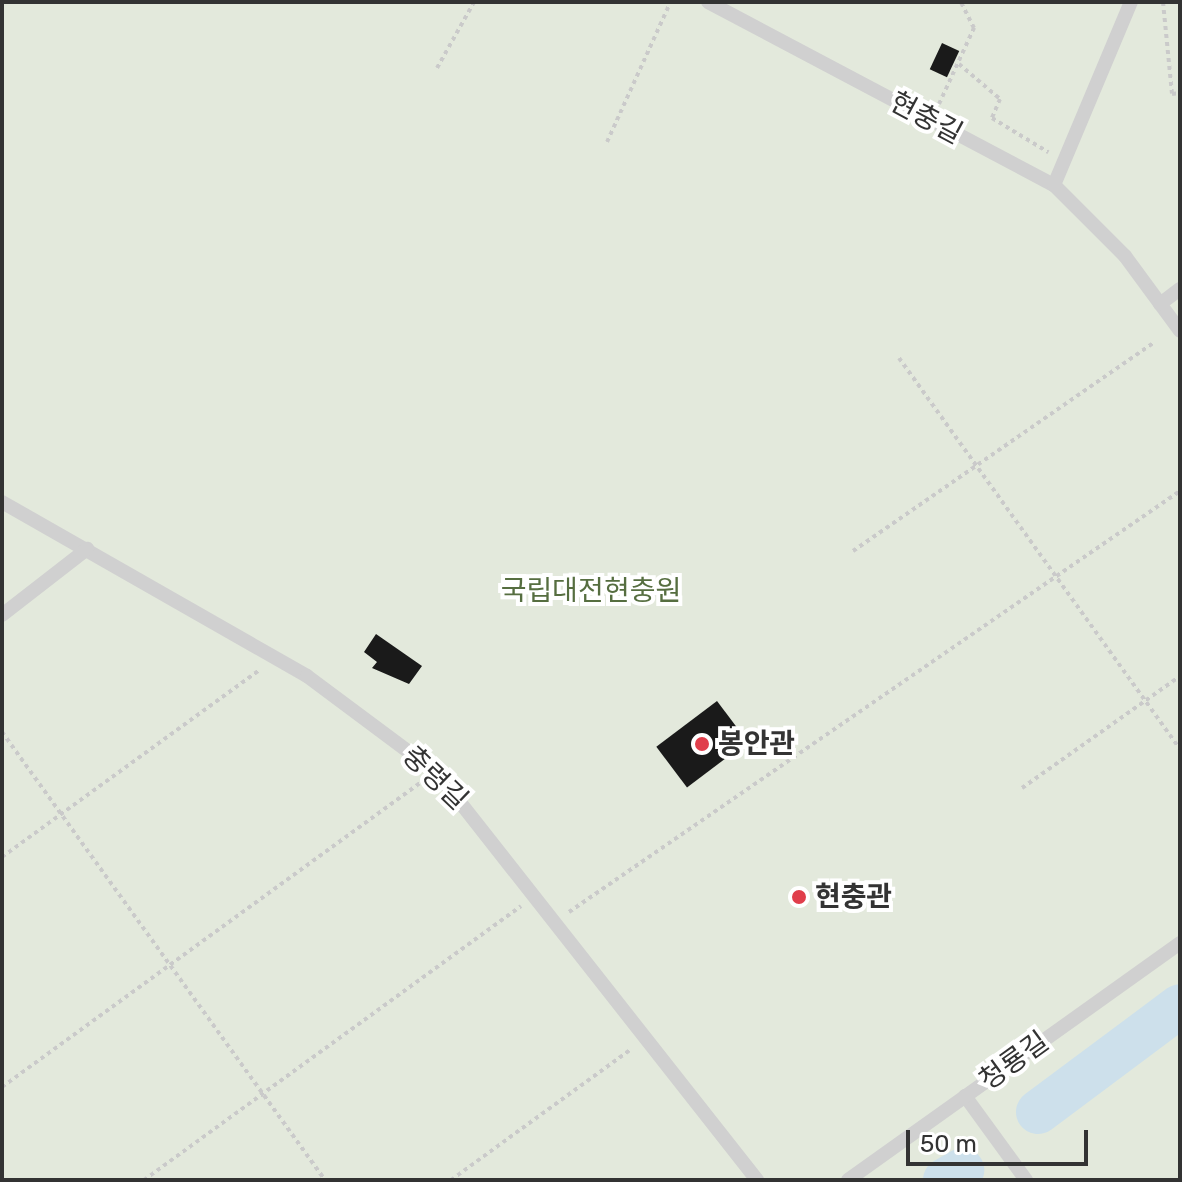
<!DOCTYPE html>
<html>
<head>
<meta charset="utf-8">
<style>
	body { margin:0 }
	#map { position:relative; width:1182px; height:1182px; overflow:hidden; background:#fff; font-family:Rubik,"Noto Sans KR",sans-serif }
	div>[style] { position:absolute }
	.green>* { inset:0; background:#e3e9dc; transform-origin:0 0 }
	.water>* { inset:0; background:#cde0eb }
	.river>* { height:44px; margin:-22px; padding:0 22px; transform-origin:22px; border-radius:22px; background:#cde0eb }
	.building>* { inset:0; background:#1a1a1a; transform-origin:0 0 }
	.path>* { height:4px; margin-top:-2px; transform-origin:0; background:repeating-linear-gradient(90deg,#cacaca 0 4px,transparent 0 8px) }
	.service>* { height:14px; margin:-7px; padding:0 7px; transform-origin:7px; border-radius:7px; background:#d0d0d0 }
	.dots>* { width:22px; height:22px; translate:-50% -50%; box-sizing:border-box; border:4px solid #fff; border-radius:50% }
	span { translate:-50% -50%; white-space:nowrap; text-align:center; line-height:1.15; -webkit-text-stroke:8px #fff; paint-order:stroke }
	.street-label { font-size:28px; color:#333 }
	.park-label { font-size:28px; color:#566e40 }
	.poi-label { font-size:28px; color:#333; font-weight:700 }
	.left { translate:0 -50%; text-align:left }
	.frame { position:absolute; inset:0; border:4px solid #333; pointer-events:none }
	.scale { position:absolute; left:906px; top:1130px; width:182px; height:36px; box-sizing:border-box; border:4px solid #333; border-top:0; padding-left:10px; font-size:24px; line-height:28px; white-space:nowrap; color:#333; -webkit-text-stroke:6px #fff; paint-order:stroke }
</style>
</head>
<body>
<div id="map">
	<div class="green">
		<i style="left:2px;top:2px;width:1178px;height:1178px"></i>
	</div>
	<div class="water">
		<i style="clip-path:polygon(1180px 989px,1180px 1024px,1065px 1105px,1050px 1102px,1053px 1086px)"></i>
	</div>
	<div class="river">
		<i style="left:1038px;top:1112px;width:177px;rotate:-36.7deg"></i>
		<i style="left:945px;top:1180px;width:20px;rotate:-30deg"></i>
	</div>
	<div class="building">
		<i style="left:942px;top:43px;width:19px;height:29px;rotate:25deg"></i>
		<i style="clip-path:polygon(376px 634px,422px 666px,409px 684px,372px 668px,377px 662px,364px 652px)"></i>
		<i style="left:717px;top:701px;width:51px;height:76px;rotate:53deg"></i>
	</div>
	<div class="path">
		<i style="left:1163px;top:2px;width:92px;rotate:84.4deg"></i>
		<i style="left:1172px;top:94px;width:8px;rotate:-7deg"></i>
		<i style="left:959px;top:64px;width:54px;rotate:40.5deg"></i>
		<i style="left:1000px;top:99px;width:21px;rotate:113deg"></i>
		<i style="left:992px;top:118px;width:66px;rotate:31.3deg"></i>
		<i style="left:437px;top:68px;width:76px;rotate:-60.7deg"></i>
		<i style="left:939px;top:104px;width:84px;rotate:-65.3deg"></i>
		<i style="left:974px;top:28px;width:29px;rotate:-117deg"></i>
		<i style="left:607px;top:142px;width:153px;rotate:-65.6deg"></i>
		<i style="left:899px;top:358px;width:481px;rotate:54.3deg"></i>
		<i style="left:853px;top:551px;width:365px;rotate:-34.7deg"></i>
		<i style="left:2px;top:732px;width:552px;rotate:54.21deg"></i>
		<i style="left:1022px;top:788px;width:194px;rotate:-35.3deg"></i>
		<i style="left:2px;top:857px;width:318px;rotate:-36deg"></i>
		<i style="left:569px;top:912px;width:742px;rotate:-34.57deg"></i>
		<i style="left:2px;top:1087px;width:517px;rotate:-36.03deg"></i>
		<i style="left:144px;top:1180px;width:466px;rotate:-36deg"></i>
		<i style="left:451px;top:1180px;width:221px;rotate:-36deg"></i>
	</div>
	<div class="service">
		<i style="left:708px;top:2px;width:391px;rotate:27.9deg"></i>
		<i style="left:1054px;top:185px;width:100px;rotate:45deg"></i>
		<i style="left:1125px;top:256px;width:93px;rotate:53.7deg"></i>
		<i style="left:1054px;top:185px;width:199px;rotate:-67.2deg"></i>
		<i style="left:1160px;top:304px;width:25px;rotate:-37deg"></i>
		<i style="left:2px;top:502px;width:351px;rotate:29.7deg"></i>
		<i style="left:307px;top:676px;width:162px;rotate:36.7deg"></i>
		<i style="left:437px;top:773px;width:518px;rotate:51.82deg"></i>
		<i style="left:2px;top:615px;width:108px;rotate:-37.8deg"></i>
		<i style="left:965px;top:1096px;width:104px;rotate:54deg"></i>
		<i style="left:848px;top:1180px;width:408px;rotate:-35.5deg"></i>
	</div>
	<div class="dots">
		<i style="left:702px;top:744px;background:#e03e4b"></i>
		<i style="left:799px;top:897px;background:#e03e4b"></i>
	</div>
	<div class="street-label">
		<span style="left:926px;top:118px;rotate:28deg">현충길</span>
		<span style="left:435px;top:778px;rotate:44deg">충령길</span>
		<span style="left:1014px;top:1061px;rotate:-36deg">청룡길</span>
	</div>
	<div class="park-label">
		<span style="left:591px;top:591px">국립대전현충원</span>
	</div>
	<div class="poi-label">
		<span class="left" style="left:718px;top:744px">봉안관</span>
		<span class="left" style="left:815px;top:897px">현충관</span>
	</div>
	<div class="frame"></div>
	<div class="scale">50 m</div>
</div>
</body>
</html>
